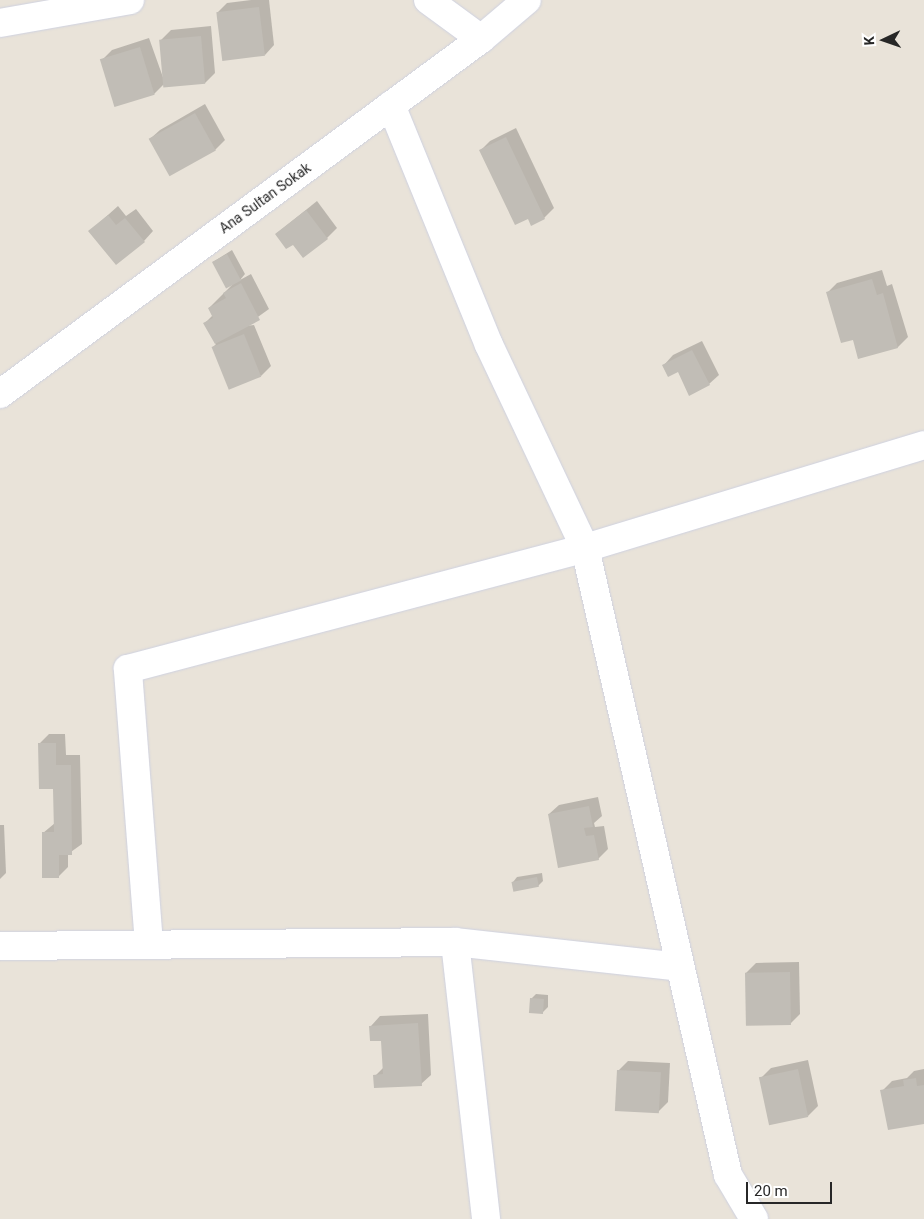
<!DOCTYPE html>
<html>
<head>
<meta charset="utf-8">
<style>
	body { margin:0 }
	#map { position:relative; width:924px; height:1219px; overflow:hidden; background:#e9e3d9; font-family:Roboto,sans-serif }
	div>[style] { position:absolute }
	.shadow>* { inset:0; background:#0003 }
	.building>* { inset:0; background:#c1bdb6; transform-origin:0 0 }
	.roads { filter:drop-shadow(0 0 1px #ced1e0) drop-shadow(0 0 1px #ced1e0) }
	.minor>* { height:28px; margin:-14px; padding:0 14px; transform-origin:14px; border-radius:14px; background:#fff }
	.tertiary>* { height:28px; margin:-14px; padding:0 14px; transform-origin:14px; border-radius:14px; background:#fff }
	span { translate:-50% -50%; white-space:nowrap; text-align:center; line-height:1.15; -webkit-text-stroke:4.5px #fff; paint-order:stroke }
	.street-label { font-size:14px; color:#272727 }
	.north { position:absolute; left:859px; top:15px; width:50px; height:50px; -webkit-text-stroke:4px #fff; paint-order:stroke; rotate:267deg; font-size:14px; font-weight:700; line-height:20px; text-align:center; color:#272727 }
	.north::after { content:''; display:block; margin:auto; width:18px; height:22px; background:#272727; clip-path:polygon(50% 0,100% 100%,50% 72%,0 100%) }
	.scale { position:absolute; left:746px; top:1182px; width:86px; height:22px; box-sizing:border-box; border:2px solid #272727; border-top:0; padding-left:6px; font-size:15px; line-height:18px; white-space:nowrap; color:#272727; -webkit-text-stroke:4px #fff; paint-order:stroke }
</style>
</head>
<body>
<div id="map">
	<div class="shadow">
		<i style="clip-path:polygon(251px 0,269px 0,274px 45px,265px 55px,217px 13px,227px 3px)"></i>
		<i style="clip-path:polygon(211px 26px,215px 73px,205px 83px,165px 83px,154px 94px,102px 60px,112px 50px,149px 38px,165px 83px,161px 40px,171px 30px)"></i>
		<i style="clip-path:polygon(205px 104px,225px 140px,215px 150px,150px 139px,160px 130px)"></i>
		<i style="clip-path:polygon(516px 128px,554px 208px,544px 218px,480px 151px,490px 141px)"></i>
		<i style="clip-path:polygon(317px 201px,337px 228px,327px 238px,293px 243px,276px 234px)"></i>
		<i style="clip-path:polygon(118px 206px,126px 216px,136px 209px,153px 231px,144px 241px,90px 231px)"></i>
		<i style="clip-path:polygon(232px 250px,245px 274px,240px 280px,251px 274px,269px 309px,245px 326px,254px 325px,271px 366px,261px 376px,213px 347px,216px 344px,205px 323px,213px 315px,209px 308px,234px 283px,213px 262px)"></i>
		<i style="clip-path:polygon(882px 270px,887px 286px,892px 284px,908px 337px,898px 347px,859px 358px,853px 338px,827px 293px,837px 283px)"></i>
		<i style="clip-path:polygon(702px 341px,719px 375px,709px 384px,664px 365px,673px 355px)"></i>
		<i style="clip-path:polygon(49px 734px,65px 734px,66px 755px,80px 755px,82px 844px,68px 854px,68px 867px,58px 877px,43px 833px,55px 823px,54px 787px,39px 744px)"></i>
		<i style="clip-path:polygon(598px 797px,602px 816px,594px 823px,595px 827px,604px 826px,608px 849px,598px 859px,549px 814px,559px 805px)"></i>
		<i style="clip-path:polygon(0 825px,4px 825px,6px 873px,0 879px)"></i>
		<i style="clip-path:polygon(542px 873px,543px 881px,538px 886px,513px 882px,517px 877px)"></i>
		<i style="clip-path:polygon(799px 962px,800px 1014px,790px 1024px,746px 973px,756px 963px)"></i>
		<i style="clip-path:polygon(536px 994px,548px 995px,548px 1007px,543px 1012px,531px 999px)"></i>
		<i style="clip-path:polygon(428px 1014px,431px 1075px,421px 1084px,375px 1076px,384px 1067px,382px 1039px,371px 1026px,380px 1016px)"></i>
		<i style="clip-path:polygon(808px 1060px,818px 1106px,808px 1116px,761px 1078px,771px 1068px)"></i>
		<i style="clip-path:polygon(628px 1061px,670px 1063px,668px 1102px,658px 1112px,618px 1071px)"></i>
		<i style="clip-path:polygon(924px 1069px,924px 1123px,882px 1091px,892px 1081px,907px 1078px,914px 1071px)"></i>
	</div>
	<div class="building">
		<i style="left:259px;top:7px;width:49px;height:43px;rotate:83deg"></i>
		<i style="left:201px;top:36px;width:48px;height:42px;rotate:85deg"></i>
		<i style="left:140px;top:47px;width:50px;height:42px;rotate:73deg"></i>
		<i style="left:195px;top:113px;width:43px;height:53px;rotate:61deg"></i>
		<i style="clip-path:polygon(506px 137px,545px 219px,531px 226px,528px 219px,515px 225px,479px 150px)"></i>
		<i style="clip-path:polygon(306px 210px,328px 239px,303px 258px,293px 245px,286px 249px,275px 234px)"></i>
		<i style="clip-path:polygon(108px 215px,116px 225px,125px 218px,145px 242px,116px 265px,88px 231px)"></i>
		<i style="left:227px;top:254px;width:30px;height:17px;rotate:62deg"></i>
		<i style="clip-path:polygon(872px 279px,877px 295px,883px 293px,898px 348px,858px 359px,853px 340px,841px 343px,826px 292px)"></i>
		<i style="clip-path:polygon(241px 283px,260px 320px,215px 344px,203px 323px,213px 318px,208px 308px,226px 298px,223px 293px)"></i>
		<i style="left:244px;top:334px;width:46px;height:35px;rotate:68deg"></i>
		<i style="clip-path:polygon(692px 350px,710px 385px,689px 396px,678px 372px,668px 377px,662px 365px)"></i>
		<i style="clip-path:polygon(38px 743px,56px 743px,56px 765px,71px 765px,72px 855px,59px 855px,59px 878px,42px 878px,42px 832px,54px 832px,53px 789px,39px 789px)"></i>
		<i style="clip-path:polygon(589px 806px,593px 827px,584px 828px,586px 836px,594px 835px,599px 860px,558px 868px,548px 814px)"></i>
		<i style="left:537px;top:877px;width:10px;height:26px;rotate:79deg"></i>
		<i style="left:790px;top:972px;width:53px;height:45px;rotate:89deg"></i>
		<i style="left:530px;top:998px;width:14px;height:15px;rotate:4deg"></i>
		<i style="clip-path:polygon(418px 1023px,422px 1086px,374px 1088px,373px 1075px,383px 1074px,381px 1041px,370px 1041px,369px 1026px)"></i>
		<i style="left:798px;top:1069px;width:49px;height:40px;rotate:78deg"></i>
		<i style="left:617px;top:1070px;width:44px;height:41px;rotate:3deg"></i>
		<i style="clip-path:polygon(916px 1078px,917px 1086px,924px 1085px,924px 1124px,888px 1130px,880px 1090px,904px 1086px,903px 1080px)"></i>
	</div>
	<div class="roads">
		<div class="minor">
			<i style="left:428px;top:0;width:66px;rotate:36.3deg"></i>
			<i style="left:0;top:23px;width:132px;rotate:-10deg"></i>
			<i style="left:391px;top:105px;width:259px;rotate:67.8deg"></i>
			<i style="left:489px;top:345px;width:225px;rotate:64.7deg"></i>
			<i style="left:585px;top:548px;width:643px;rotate:77.15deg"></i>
			<i style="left:728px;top:1175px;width:51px;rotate:59.4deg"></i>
			<i style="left:455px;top:942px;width:226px;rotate:6.3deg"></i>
			<i style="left:149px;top:944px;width:276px;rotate:-94.4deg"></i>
			<i style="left:128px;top:669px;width:473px;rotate:-14.8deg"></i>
			<i style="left:585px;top:548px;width:354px;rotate:-16.9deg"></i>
			<i style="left:0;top:946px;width:455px;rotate:-0.5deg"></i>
			<i style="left:455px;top:942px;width:279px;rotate:83.6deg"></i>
		</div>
		<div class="tertiary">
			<i style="left:0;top:394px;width:598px;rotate:-36.43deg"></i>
			<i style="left:481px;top:39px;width:60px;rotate:-40.3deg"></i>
		</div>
	</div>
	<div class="street-label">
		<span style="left:265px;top:198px;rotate:-36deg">Ana Sultan Sokak</span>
	</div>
	<div class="north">K</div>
	<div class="scale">20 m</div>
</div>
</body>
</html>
